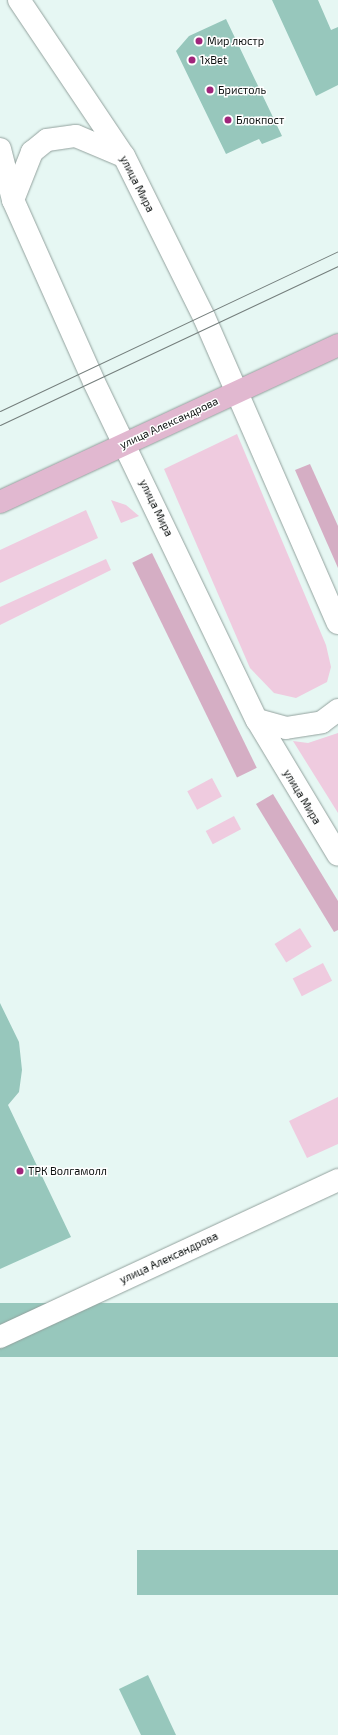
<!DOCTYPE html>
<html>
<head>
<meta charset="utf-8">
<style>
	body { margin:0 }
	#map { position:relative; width:338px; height:1735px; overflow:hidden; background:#e6f7f3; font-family:"Exo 2",sans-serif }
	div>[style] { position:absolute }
	.green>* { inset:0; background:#efcbdf; transform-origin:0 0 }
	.forest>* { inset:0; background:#d5aec4; transform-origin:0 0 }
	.building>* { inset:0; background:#97c7bc; transform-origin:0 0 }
	.roads { filter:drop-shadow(0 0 1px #93a29e) drop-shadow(0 0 1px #93a29e) }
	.minor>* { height:22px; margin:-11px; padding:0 11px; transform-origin:11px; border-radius:11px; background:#fff }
	.major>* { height:22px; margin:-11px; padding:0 11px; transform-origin:11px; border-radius:11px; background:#e1b8d0 }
	.tram>* { height:1px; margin:-0.5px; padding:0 0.5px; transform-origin:0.5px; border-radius:0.5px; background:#747e7c }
	.dots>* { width:11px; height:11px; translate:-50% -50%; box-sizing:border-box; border:2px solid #fff; border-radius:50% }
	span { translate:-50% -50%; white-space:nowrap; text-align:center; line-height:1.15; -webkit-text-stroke:3px #fff; paint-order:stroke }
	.poi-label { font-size:11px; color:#0c1110 }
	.left { translate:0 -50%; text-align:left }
	.street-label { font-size:11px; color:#0c1110 }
</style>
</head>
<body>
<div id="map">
	<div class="green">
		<i style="clip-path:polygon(237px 434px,326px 645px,331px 667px,327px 682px,296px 698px,274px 693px,250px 668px,164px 469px)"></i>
		<i style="clip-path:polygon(111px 500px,126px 505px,139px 516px,121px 523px)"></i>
		<i style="clip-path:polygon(86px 510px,98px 538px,0 583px,0 550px)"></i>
		<i style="clip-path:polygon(106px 559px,111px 570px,0 625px,0 607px)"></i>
		<i style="clip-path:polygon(338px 733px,338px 813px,293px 741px,308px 743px)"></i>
		<i style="left:212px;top:778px;width:21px;height:28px;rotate:62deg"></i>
		<i style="left:234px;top:816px;width:15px;height:32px;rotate:62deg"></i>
		<i style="left:300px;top:928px;width:22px;height:30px;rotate:58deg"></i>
		<i style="left:323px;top:963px;width:20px;height:34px;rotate:63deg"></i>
		<i style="clip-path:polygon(338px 1097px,338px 1144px,307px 1158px,289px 1121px)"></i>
	</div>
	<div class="forest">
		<i style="clip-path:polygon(310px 464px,338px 526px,338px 568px,295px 470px)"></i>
		<i style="left:152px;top:553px;width:239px;height:22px;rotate:64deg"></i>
		<i style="clip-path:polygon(273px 794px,338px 901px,338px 930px,334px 932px,256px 804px)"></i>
	</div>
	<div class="building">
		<i style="clip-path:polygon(272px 0,318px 0,331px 30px,338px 27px,338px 85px,316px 96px)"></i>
		<i style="clip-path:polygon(226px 19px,282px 136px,262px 144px,259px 139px,226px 154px,176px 51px,189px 36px)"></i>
		<i style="clip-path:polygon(0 1003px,19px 1042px,22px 1070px,19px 1092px,8px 1105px,71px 1237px,0 1269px)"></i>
		<i style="left:338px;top:1303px;width:54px;height:371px;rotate:90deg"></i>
		<i style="left:338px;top:1550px;width:45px;height:201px;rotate:90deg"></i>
		<i style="clip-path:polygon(148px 1675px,176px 1735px,141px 1735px,119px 1689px)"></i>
	</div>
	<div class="roads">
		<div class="minor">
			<i style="left:19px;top:0;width:188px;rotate:56.1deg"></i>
			<i style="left:124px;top:156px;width:180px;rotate:63.6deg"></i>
			<i style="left:204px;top:317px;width:334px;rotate:66.4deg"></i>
			<i style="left:0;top:149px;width:53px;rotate:75.7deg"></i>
			<i style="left:13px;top:200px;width:199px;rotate:66deg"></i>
			<i style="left:94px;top:382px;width:375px;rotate:64.3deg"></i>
			<i style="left:257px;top:720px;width:157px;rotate:59deg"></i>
			<i style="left:13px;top:200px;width:52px;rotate:-68.4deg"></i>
			<i style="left:32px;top:152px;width:19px;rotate:-39deg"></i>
			<i style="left:47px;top:140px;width:29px;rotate:-8deg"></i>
			<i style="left:76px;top:136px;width:49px;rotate:22.9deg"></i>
			<i style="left:257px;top:720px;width:30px;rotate:15deg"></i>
			<i style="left:286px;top:728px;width:36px;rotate:-9deg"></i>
			<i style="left:322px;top:722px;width:20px;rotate:-37deg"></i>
			<i style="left:0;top:1337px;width:373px;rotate:-24.9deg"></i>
		</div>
		<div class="major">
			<i style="left:0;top:502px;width:373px;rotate:-24.9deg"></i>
		</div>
	</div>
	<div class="tram">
		<i style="left:0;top:411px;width:374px;rotate:-25.3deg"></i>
		<i style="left:0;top:425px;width:374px;rotate:-25.2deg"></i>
	</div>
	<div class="dots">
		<i style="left:199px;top:41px;background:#a0257b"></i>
		<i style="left:192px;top:60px;background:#a0257b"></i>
		<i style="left:210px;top:90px;background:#a0257b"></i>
		<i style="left:228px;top:120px;background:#a0257b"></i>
		<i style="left:20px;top:1171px;background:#a0257b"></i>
	</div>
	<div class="poi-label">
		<span class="left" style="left:207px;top:41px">Мир люстр</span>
		<span class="left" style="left:200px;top:60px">1xBet</span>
		<span class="left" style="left:218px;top:90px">Бристоль</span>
		<span class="left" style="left:236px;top:120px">Блокпост</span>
		<span class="left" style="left:28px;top:1171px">ТРК Волгамолл</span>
	</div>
	<div class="street-label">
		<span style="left:137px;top:184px;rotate:63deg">улица Мира</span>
		<span style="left:169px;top:423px;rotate:-25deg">улица Александрова</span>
		<span style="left:156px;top:508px;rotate:64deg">улица Мира</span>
		<span style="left:302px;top:797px;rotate:59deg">улица Мира</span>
		<span style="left:169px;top:1258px;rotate:-25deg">улица Александрова</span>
	</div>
</div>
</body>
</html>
